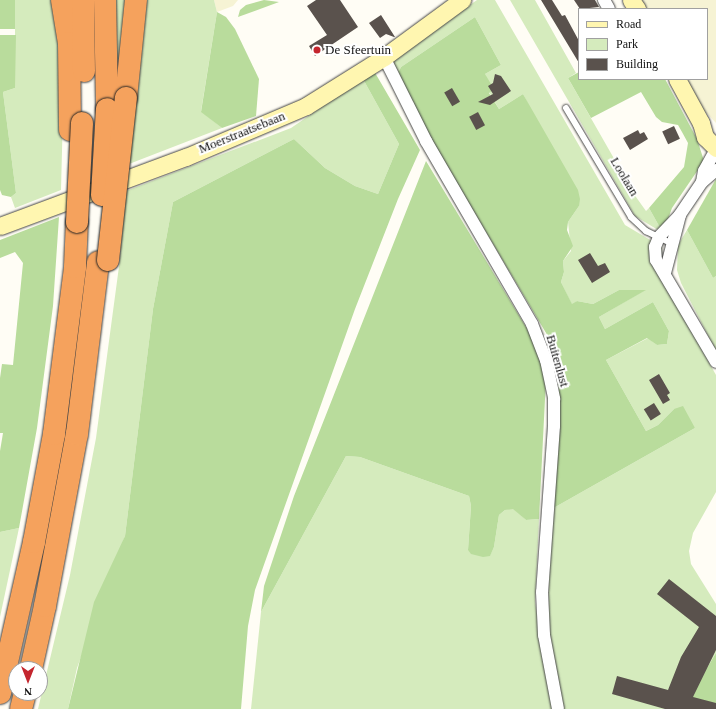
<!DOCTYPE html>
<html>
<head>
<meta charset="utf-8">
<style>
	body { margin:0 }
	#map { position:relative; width:716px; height:709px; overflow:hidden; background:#fffdf5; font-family:Georgia,serif }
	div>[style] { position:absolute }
	.farmland>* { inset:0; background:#f6f3d4 }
	.green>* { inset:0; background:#d5ebbd }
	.forest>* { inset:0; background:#b9dc9c; transform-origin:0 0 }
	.building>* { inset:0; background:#5a524d; transform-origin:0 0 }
	.roads { filter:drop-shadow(0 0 1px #444) drop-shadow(0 0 1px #444) }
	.lane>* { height:6px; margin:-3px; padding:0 3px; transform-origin:3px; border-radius:3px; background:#fff }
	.street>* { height:12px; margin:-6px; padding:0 6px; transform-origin:6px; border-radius:6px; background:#fff }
	.secondary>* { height:17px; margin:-8.5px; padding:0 8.5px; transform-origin:8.5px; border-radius:8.5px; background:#fff6b0 }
	.highway>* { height:22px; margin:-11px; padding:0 11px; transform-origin:11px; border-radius:11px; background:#f5a25d }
	.bridges { filter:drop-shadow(0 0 1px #222) drop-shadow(0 0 1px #222) }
	.highway-bridge>* { height:22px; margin:-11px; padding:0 11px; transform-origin:11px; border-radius:11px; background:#f5a25d }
	.dots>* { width:11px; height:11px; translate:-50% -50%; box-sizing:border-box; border:2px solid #fff; border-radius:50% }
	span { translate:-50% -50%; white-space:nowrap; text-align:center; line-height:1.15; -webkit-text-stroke:4px #fff; paint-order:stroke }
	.poi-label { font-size:13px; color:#111 }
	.left { translate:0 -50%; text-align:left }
	.street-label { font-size:13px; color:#111 }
	.legend { position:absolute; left:578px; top:8px; width:130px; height:72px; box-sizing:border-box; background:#fff; border:1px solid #a0a0a0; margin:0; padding:5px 7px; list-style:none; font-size:12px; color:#111 }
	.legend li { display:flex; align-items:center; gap:8px; height:20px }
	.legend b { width:20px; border:1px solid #a0a0a0 }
	.north { position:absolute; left:8px; top:661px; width:40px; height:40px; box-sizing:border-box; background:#fff; border:1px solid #a0a0a0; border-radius:50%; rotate:180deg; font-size:11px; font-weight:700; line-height:16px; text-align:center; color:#111 }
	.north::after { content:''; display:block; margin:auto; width:14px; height:18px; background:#c4262e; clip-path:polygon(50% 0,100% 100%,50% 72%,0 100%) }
</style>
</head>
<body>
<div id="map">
	<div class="farmland">
		<i style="clip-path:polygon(214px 0,238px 0,233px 6px,217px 12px)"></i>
		<i style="clip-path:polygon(638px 0,716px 0,716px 123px,698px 104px,683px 79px,707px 79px,707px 9px,643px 9px)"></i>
	</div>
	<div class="green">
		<i style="clip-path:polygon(15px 0,52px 0,59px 42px,63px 112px,61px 190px,15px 208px,11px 197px,16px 193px,3px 92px,15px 88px)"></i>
		<i style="clip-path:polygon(115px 0,133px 0,119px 136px)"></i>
		<i style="clip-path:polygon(145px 0,214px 0,217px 12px,201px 111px,222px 128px,129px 164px)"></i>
		<i style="clip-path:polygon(477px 0,495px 0,625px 225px,662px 247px,662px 279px,716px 375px,716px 492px,693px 533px,689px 551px,691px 564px,716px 604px,716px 653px,705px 671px,669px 709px,562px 709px,548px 624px,550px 510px,695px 428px,674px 409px,658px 425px,646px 431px,606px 360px,648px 338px,657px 345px,667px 344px,669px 331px,653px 302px,605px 329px,599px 317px,645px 290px,619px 290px,593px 304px,577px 301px,572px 305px,561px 282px,564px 272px,563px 261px,571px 251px,568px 222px,579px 206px,523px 94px,499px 109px,489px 92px,485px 74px,501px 65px,475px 17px,401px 67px,395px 79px,393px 65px,396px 57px)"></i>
		<i style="clip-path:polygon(510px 0,535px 0,576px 73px,568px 78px,636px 197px,646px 211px,649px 208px,663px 233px,635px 216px)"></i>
		<i style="clip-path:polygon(363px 79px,399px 144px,378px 194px,355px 186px,325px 168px,294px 139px,173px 202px,153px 309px,125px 536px,77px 668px,68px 709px,38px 709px,70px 575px,96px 438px,120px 259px,126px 191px,291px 128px)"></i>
		<i style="clip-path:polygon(687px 230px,713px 278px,716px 276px,716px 351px,681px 283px,677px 270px,678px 245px)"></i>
		<i style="clip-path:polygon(346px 456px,360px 457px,469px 496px,471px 506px,468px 550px,490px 555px,494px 547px,499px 515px,505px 510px,513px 508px,526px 520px,539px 519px,535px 602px,552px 709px,251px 709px,261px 612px)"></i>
		<i style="clip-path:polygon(19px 528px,0 617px,0 532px)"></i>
	</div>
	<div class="forest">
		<i style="left:0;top:0;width:15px;height:29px"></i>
		<i style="clip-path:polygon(264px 0,279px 2px,238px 17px,240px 10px,246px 5px)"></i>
		<i style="clip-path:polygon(217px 12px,226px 17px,235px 29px,259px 79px,256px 116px,222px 128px,201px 112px)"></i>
		<i style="clip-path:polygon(475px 17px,501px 65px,485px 74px,494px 89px,489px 93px,499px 109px,523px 94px,578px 190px,580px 199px,579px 206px,568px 222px,567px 230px,573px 246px,563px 261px,564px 272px,561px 282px,572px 304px,577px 301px,593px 304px,619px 290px,646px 290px,599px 317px,605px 329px,653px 302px,669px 331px,667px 344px,657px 345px,647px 338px,606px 360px,646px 431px,658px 425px,674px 409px,683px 406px,695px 428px,550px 510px,559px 390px,552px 343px,395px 79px,401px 67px)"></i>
		<i style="clip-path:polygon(0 35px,16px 35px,15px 88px,3px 92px,16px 193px,11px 197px,2px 195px,0 190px)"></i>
		<i style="clip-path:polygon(374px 71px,420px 150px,398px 199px,355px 309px,255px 590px,248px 626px,241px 709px,68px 709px,94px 602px,125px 536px,153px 309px,173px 202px,294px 139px,325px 168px,355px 186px,378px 194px,399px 144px,363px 79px)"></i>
		<i style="clip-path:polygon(579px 72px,579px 79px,665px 79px,697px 139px,704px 161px,672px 208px,663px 233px,649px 208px,684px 167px,688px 143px,682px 132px,678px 125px,662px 122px,656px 117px,641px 92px,591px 118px,568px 78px)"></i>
		<i style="clip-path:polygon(426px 161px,532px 337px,543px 362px,546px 379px,539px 519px,526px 520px,513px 509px,505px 510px,499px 515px,494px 547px,490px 556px,483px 557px,471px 554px,468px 550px,471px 506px,469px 496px,360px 457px,346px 456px,261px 612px,264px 586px,294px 496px)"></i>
		<i style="clip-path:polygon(716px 179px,716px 276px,713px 278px,687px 230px)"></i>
		<i style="clip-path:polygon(59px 217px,53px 306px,37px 428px,19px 528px,0 532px,0 451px,3px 433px,0 433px,0 378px,2px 364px,13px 365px,23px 263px,15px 252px,0 258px,0 240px)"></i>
		<i style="clip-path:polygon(716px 653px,716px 709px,669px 709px,705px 671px)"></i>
	</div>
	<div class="building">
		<i style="clip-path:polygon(316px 0,340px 0,358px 27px,315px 56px,309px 46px,327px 35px,307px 6px)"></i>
		<i style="clip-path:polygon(541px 0,552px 0,562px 16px,565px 15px,579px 41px,579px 63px)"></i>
		<i style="clip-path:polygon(574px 0,595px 0,599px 7px,580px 9px)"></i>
		<i style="clip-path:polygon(381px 15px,395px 37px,394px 37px,386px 34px,380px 38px,369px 23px)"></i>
		<i style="clip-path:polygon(495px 74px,501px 76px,511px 91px,490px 105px,478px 102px,493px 94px,488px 86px,493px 83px)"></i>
		<i style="left:452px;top:88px;width:16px;height:9px;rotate:60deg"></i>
		<i style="left:478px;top:112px;width:15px;height:10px;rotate:62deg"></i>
		<i style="left:674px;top:126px;width:14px;height:13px;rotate:65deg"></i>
		<i style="clip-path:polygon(638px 130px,640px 134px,644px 132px,648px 139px,630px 150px,623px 138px)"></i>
		<i style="clip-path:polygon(590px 253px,598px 266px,605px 263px,610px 272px,592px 283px,578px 260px)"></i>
		<i style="clip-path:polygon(659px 374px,670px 393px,667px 395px,670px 400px,663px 404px,649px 380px)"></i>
		<i style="left:654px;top:403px;width:13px;height:12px;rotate:58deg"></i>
		<i style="clip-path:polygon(669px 579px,716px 616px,716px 650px,693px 697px,716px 703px,716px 709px,665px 709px,612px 694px,617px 676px,668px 690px,681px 657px,699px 627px,657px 594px)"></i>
	</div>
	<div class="roads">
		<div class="lane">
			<i style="left:566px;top:108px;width:127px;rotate:59.2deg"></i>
			<i style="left:631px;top:217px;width:21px;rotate:43deg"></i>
			<i style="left:646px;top:231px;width:30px;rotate:26deg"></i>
		</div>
		<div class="street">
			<i style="left:604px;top:0;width:10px;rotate:61deg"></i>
			<i style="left:384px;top:57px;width:94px;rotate:63.4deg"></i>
			<i style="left:426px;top:141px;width:211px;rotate:59.9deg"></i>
			<i style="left:532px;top:324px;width:39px;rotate:69deg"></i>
			<i style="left:546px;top:360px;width:40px;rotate:78deg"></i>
			<i style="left:554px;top:399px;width:27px;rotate:90deg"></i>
			<i style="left:554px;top:426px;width:166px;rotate:94.1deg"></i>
			<i style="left:542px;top:592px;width:43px;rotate:87.3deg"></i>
			<i style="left:544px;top:635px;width:75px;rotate:79.3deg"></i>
			<i style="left:716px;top:170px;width:18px;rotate:139deg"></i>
			<i style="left:702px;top:182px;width:40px;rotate:124deg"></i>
			<i style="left:680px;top:215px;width:30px;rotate:134deg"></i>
			<i style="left:659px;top:237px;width:11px;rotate:112deg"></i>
			<i style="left:655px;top:247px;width:13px;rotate:86deg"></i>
			<i style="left:656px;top:260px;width:118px;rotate:59.5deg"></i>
			<i style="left:702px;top:182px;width:11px;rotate:-80deg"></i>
			<i style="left:704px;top:171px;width:25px;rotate:-61deg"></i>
			<i style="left:665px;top:273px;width:60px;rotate:-75.5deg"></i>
		</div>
		<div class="secondary">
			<i style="left:631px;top:0;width:11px;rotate:56deg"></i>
			<i style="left:677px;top:79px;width:50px;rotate:61.4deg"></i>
			<i style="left:701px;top:123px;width:15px;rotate:74deg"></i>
			<i style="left:705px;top:137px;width:16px;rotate:45deg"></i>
			<i style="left:0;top:226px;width:198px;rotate:-20.4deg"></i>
			<i style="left:186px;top:157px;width:130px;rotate:-23deg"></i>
			<i style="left:306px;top:106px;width:92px;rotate:-32.1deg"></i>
			<i style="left:384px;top:57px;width:97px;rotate:-36.2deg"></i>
		</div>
		<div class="highway">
			<i style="left:62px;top:0;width:44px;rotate:80.8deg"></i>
			<i style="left:69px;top:43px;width:87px;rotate:89.3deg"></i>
			<i style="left:83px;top:0;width:71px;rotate:89.2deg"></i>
			<i style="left:105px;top:0;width:109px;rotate:88.9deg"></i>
			<i style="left:126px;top:98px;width:99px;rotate:-84.2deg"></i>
			<i style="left:31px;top:669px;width:65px;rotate:-77.5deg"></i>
			<i style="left:45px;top:606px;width:175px;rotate:-79.5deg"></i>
			<i style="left:77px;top:434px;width:173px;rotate:-83deg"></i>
			<i style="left:0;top:693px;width:155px;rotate:-77.3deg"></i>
			<i style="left:34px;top:542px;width:110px;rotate:-79.5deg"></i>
			<i style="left:54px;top:434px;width:168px;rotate:-82.8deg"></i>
			<i style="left:75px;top:267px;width:45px;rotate:-87.5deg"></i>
			<i style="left:21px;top:709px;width:16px;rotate:-76deg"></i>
		</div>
	</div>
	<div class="bridges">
		<div class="highway-bridge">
			<i style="left:102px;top:195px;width:86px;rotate:-86.7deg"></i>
			<i style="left:77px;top:222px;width:99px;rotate:-87.1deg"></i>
			<i style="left:108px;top:260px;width:163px;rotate:-83.7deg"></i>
		</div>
	</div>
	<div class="dots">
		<i style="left:317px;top:50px;background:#c4262e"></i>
	</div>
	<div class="poi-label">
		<span class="left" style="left:325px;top:50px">De Sfeertuin</span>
	</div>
	<div class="street-label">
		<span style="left:242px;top:133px;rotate:-22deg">Moerstraatsebaan</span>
		<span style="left:624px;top:177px;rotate:59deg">Loolaan</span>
		<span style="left:557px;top:361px;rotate:74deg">Buitenlust</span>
	</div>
	<ul class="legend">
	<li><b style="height:5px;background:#fff6b0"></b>Road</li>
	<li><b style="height:11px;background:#d5ebbd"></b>Park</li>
	<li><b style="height:11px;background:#5a524d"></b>Building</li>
	</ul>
	<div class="north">N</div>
</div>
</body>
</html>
